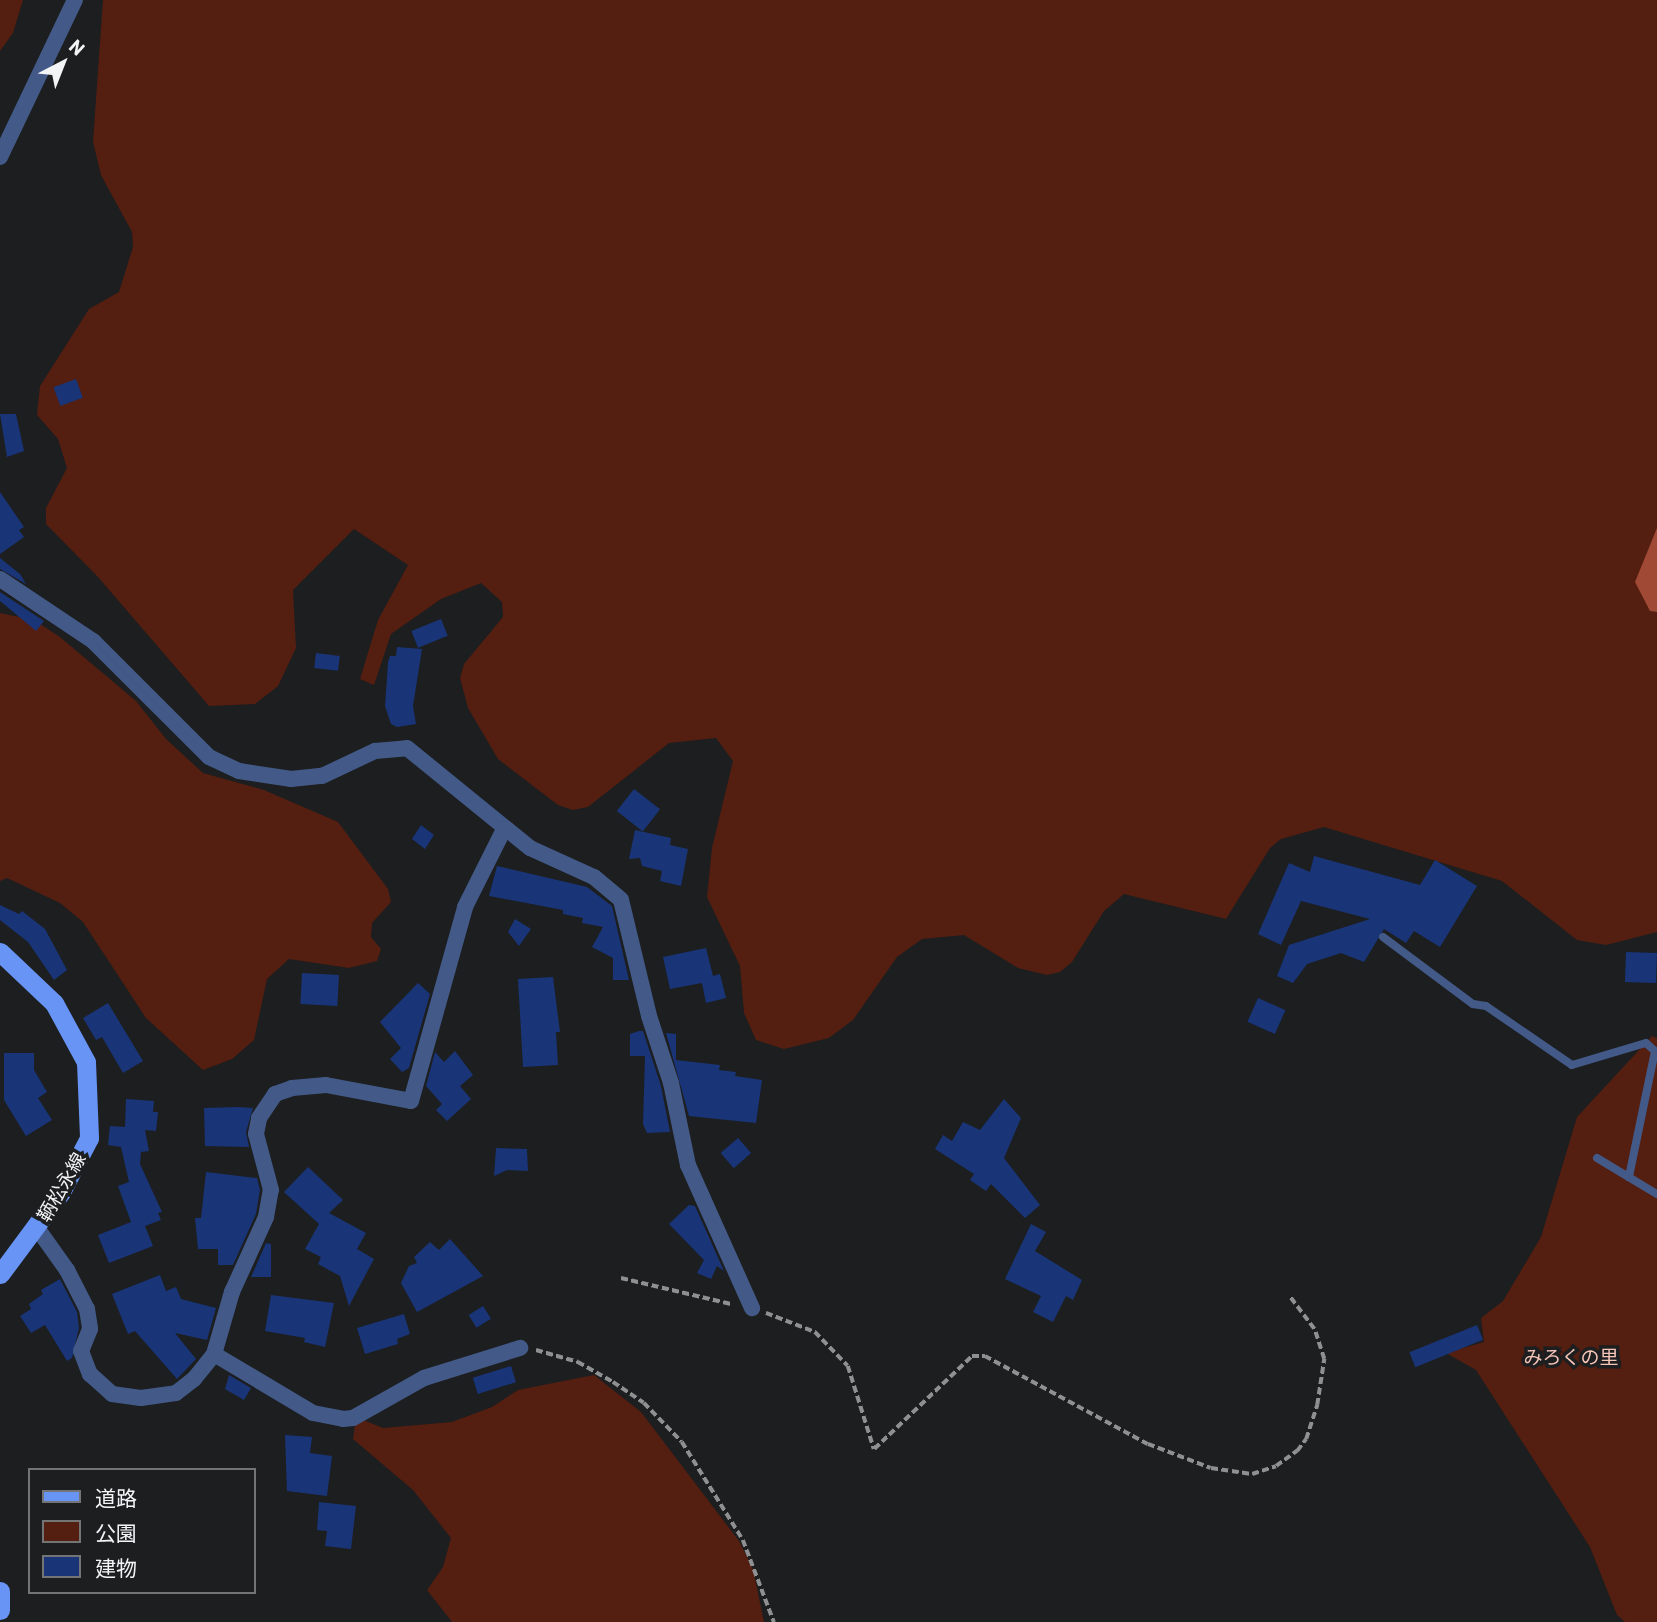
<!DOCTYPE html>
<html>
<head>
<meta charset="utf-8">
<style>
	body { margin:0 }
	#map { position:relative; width:1657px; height:1622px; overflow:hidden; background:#1c1e20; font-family:Barlow,"Noto Sans JP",sans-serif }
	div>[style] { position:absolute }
	.green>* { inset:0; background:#541e10 }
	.water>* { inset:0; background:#a04a35 }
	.building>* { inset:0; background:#193577; transform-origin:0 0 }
	.path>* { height:3.5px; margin-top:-1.75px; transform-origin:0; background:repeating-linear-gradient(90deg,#8f9092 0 7px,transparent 0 10.5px) }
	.service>* { height:8px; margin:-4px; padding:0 4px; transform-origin:4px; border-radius:4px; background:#435a88 }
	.minor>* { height:16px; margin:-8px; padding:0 8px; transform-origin:8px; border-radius:8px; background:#435a88 }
	.primary>* { height:19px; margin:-9.5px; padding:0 9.5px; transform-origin:9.5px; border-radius:9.5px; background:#6794f5 }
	span { translate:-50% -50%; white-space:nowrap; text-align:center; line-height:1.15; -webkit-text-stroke:7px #1c1e20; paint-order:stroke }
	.street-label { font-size:19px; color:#f3f4f6 }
	.park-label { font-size:19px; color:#f6c5b8 }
	.legend { position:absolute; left:28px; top:1468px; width:228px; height:126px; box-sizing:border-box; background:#1c1e20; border:2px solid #727476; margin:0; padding:9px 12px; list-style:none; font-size:21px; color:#f3f4f6 }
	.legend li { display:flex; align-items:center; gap:14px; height:35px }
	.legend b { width:35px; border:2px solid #727476 }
	.north { position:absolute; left:28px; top:28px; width:70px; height:70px; -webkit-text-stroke:5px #1c1e20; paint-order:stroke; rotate:42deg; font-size:19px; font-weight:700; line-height:28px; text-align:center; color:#f3f4f6 }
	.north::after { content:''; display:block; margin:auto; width:24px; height:32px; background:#f3f4f6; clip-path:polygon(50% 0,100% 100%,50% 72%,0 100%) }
</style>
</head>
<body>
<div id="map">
	<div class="green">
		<i style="clip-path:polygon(0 0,23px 0,13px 33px,0 51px)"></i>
		<i style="clip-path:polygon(103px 0,1657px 0,1657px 528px,1650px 611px,1657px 612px,1657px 932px,1606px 945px,1577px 940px,1502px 881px,1324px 827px,1281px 839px,1270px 848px,1226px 919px,1124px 894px,1104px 911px,1072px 962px,1060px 972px,1047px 975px,1018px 968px,964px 935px,922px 939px,897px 957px,853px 1020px,829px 1038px,784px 1049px,756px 1040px,744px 1013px,740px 966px,707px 897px,712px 848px,733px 761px,716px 738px,669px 743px,588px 807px,573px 810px,558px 805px,498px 759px,468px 708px,460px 678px,464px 664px,503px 617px,502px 602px,481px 583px,441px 599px,391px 634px,374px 685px,360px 679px,378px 620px,408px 565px,354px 529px,293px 590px,296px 648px,278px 686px,255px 704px,209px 706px,98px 577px,46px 524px,46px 508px,67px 468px,58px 439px,37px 415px,40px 386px,89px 309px,119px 292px,133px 247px,132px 232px,101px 175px,93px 142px)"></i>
		<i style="clip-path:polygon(0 613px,34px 620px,60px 637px,136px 701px,166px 739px,203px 773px,264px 790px,338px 822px,388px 889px,391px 902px,372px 923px,371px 937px,381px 949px,377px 961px,349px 968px,289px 959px,267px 979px,254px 1040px,232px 1059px,203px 1070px,146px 1018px,83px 922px,60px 903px,7px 878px,0 881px)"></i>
		<i style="clip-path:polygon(1652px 1036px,1657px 1038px,1657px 1622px,1625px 1622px,1617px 1615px,1590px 1547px,1476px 1370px,1446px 1353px,1484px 1342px,1481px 1318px,1503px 1301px,1541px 1237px,1577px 1117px)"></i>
		<i style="clip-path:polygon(594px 1375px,641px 1412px,739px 1541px,753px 1569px,764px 1622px,452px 1622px,427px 1590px,443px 1567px,451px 1538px,413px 1490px,353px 1439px,356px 1417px,383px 1428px,452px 1422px,492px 1407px,518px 1390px)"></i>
	</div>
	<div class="water">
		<i style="clip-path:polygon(1657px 528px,1657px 612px,1650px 611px,1635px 582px)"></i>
	</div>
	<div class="building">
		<i style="left:76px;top:379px;width:20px;height:24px;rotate:70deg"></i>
		<i style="clip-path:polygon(0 414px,16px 414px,24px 451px,7px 457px)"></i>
		<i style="clip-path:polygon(0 492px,24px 527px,19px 530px,24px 537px,0 554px)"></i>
		<i style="clip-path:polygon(0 558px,20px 574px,26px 584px,0 569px)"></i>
		<i style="clip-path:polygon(0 592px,44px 621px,36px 631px,0 601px)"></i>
		<i style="left:441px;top:619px;width:18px;height:32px;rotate:68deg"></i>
		<i style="clip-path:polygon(397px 647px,422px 649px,413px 706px,416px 724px,397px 727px,391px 724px,385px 706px,388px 662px,390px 656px,396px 656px)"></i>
		<i style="left:316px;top:653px;width:24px;height:15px;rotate:7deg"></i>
		<i style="left:634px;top:789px;width:33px;height:28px;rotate:38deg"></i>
		<i style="clip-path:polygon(421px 825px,434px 835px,425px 849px,412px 839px)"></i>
		<i style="clip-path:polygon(635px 830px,671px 838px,670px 845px,688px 849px,681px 886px,660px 881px,662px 871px,642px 866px,640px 858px,629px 859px)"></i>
		<i style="clip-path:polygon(1314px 856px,1420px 885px,1435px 860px,1477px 886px,1440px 947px,1414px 931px,1406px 943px,1384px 929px,1364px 962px,1341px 953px,1307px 964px,1293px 983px,1277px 976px,1289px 945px,1370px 919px,1301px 901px,1281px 945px,1258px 934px,1289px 863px,1310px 872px)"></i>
		<i style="clip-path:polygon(497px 866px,587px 887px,612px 906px,629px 980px,613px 980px,613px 958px,592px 947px,603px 927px,582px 923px,583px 918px,563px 914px,563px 910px,489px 896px)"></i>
		<i style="clip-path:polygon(0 905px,19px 914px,22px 911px,45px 929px,67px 970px,54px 980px,28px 942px,0 920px)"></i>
		<i style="clip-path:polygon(515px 919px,531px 929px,519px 946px,508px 932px)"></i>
		<i style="clip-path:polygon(706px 948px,713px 976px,720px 974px,726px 998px,706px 1003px,702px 983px,670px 989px,663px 957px)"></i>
		<i style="left:1626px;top:952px;width:31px;height:30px;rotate:2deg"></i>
		<i style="left:302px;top:973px;width:37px;height:31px;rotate:3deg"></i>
		<i style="clip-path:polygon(553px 977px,560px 1032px,556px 1032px,558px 1065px,523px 1067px,518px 979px)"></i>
		<i style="clip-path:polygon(418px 983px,430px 994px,409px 1068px,402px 1072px,390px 1059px,401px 1048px,380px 1022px)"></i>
		<i style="left:1258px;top:998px;width:30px;height:26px;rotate:24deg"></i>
		<i style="clip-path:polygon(108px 1003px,143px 1061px,123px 1073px,102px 1037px,96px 1040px,83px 1018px)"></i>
		<i style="clip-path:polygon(639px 1031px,643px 1031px,661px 1086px,670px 1132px,647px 1133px,643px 1124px,645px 1056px,630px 1056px,630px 1034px)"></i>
		<i style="clip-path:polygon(666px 1033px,676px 1034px,676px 1060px,720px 1065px,719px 1070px,736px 1072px,735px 1076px,762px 1080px,756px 1123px,689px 1116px)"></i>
		<i style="clip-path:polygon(455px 1051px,473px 1075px,460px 1086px,471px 1099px,447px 1121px,436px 1110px,442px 1104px,426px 1086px,435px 1052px,444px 1062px)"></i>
		<i style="clip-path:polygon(4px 1053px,34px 1053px,34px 1070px,47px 1092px,38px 1098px,52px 1120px,26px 1136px,4px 1100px)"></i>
		<i style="clip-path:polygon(126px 1099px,154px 1101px,153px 1112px,158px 1112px,156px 1131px,145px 1130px,149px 1151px,141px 1152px,140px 1164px,162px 1212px,158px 1213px,161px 1220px,145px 1226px,153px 1246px,109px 1263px,98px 1235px,131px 1222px,118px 1186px,129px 1182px,121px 1147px,108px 1145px,110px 1126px,125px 1127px)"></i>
		<i style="clip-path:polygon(1004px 1099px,1021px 1118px,1004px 1158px,1040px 1205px,1025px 1218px,991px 1184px,986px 1191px,970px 1180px,974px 1174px,935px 1149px,943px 1135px,952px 1141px,963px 1122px,980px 1130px)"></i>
		<i style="clip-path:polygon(238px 1107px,253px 1108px,246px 1132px,249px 1147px,205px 1146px,204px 1108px)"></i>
		<i style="left:738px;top:1138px;width:20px;height:23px;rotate:49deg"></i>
		<i style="clip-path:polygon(496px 1148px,527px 1149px,528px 1171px,507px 1170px,494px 1176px)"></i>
		<i style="clip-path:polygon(308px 1167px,343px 1200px,329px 1213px,366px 1233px,357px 1249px,374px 1259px,349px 1306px,340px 1276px,318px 1264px,321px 1257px,305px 1249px,319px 1224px,284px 1192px)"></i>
		<i style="clip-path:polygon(206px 1172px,257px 1178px,260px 1190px,256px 1214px,233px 1265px,218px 1265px,218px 1249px,198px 1249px,195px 1218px,201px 1218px)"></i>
		<i style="clip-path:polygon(689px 1205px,695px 1206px,724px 1271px,717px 1266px,711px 1279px,697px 1273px,704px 1260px,669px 1224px)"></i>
		<i style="clip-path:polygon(1031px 1224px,1046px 1232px,1035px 1251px,1082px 1280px,1073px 1300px,1066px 1296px,1053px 1322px,1033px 1312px,1041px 1296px,1005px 1279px)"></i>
		<i style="clip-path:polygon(450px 1239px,483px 1276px,417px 1312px,401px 1283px,409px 1266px,417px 1263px,414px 1257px,430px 1242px,439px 1250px)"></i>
		<i style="clip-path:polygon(266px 1243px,271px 1244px,271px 1277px,251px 1277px)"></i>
		<i style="clip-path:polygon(160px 1275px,166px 1291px,176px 1287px,181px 1299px,216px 1308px,207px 1340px,175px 1333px,196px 1359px,177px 1379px,135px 1331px,128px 1334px,112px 1294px)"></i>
		<i style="clip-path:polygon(60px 1279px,77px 1312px,79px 1328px,72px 1358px,67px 1361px,45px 1325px,31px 1333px,20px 1316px,31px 1309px,29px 1304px,43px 1294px,41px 1290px)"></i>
		<i style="clip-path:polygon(271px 1295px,334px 1303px,325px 1347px,304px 1342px,305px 1338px,265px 1331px)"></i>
		<i style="left:483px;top:1306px;width:15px;height:17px;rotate:58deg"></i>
		<i style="clip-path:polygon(404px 1314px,410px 1334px,397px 1339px,398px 1344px,365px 1354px,357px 1328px)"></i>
		<i style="left:1477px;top:1325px;width:16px;height:73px;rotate:68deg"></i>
		<i style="left:511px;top:1366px;width:17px;height:40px;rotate:73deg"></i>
		<i style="clip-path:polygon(229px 1375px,251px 1388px,244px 1400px,225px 1389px)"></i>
		<i style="clip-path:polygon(285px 1435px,312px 1437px,310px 1453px,332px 1456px,327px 1496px,287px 1491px)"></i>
		<i style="clip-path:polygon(319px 1502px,356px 1506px,351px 1549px,325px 1546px,327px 1531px,317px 1530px)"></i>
	</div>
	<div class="path">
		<i style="left:621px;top:1278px;width:113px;rotate:13.3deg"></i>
		<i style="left:766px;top:1313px;width:53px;rotate:21.2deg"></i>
		<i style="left:815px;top:1332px;width:47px;rotate:45.9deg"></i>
		<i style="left:848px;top:1366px;width:87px;rotate:72.6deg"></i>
		<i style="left:874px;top:1449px;width:135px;rotate:-43.5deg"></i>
		<i style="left:972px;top:1356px;width:13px"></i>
		<i style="left:985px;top:1356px;width:185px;rotate:28.4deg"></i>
		<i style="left:1148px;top:1444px;width:67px;rotate:20.9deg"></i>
		<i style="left:1211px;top:1468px;width:41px;rotate:8.3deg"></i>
		<i style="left:1252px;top:1474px;width:25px;rotate:-18deg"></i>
		<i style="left:1276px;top:1466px;width:26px;rotate:-36deg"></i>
		<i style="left:1297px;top:1451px;width:15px;rotate:-53deg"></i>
		<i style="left:1306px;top:1439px;width:36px;rotate:-72deg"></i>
		<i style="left:1317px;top:1405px;width:47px;rotate:-81.3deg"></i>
		<i style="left:1324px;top:1359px;width:32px;rotate:-108deg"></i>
		<i style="left:1314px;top:1329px;width:39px;rotate:-127deg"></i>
		<i style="left:536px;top:1350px;width:44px;rotate:15.9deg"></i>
		<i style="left:578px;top:1362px;width:40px;rotate:29.7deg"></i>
		<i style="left:613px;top:1382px;width:37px;rotate:34deg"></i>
		<i style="left:644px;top:1403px;width:54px;rotate:45.7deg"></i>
		<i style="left:682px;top:1442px;width:115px;rotate:58.1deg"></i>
		<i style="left:743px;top:1540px;width:88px;rotate:69.3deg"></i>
	</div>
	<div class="service">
		<i style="left:1383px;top:937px;width:112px;rotate:36.7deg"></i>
		<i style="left:1473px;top:1004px;width:13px;rotate:9deg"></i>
		<i style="left:1486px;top:1006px;width:104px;rotate:34.5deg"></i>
		<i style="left:1572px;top:1065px;width:77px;rotate:-16.6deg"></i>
		<i style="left:1646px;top:1043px;width:12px;rotate:42deg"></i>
		<i style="left:1655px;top:1051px;width:129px;rotate:101.7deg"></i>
		<i style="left:1597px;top:1158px;width:70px;rotate:31deg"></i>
	</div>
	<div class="minor">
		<i style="left:0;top:157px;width:174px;rotate:-64.5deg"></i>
		<i style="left:0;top:579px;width:112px;rotate:33.7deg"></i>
		<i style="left:93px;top:641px;width:164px;rotate:45deg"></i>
		<i style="left:209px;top:757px;width:33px;rotate:25deg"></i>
		<i style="left:239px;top:771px;width:53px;rotate:8.7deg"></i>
		<i style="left:291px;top:779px;width:31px;rotate:-6deg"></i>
		<i style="left:322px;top:776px;width:59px;rotate:-25.3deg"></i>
		<i style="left:375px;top:751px;width:32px;rotate:-5deg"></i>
		<i style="left:407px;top:748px;width:159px;rotate:39.1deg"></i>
		<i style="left:530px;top:848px;width:70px;rotate:24.4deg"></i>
		<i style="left:594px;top:877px;width:35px;rotate:40deg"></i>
		<i style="left:621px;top:900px;width:119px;rotate:76.4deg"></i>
		<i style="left:649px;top:1016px;width:71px;rotate:71.8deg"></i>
		<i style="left:671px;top:1083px;width:84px;rotate:78.3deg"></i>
		<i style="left:688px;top:1165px;width:157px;rotate:65.9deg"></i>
		<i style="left:37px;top:1228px;width:52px;rotate:54.5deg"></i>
		<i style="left:67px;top:1270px;width:44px;rotate:62.9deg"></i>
		<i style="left:87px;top:1309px;width:20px;rotate:81deg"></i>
		<i style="left:90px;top:1329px;width:24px;rotate:112deg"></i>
		<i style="left:81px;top:1351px;width:25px;rotate:69deg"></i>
		<i style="left:90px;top:1374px;width:30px;rotate:42deg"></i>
		<i style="left:112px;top:1394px;width:29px;rotate:8deg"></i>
		<i style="left:141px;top:1398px;width:35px;rotate:-8deg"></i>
		<i style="left:176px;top:1393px;width:23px;rotate:-38deg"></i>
		<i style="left:194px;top:1379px;width:32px;rotate:-51deg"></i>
		<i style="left:214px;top:1354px;width:65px;rotate:-73.8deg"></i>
		<i style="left:232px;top:1292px;width:82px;rotate:-65.6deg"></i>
		<i style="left:266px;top:1217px;width:27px;rotate:-80deg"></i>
		<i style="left:271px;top:1190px;width:58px;rotate:-105deg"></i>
		<i style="left:256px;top:1134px;width:16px;rotate:-79deg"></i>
		<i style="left:259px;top:1118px;width:29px;rotate:-56deg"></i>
		<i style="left:275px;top:1094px;width:18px;rotate:-19deg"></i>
		<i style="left:292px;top:1088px;width:34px;rotate:-5deg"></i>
		<i style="left:326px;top:1085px;width:86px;rotate:10.7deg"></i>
		<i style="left:411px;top:1101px;width:201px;rotate:-74.4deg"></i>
		<i style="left:465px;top:907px;width:87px;rotate:-63.4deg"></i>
		<i style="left:214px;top:1354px;width:115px;rotate:30.8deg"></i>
		<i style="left:313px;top:1413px;width:31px;rotate:11deg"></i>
		<i style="left:343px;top:1419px;width:10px;rotate:-6deg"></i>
		<i style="left:353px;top:1418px;width:81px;rotate:-29.4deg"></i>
		<i style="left:424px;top:1378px;width:101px;rotate:-17.4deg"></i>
	</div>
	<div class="primary">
		<i style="left:0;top:952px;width:74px;rotate:43.4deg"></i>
		<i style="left:54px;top:1003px;width:67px;rotate:61.5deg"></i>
		<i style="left:86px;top:1062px;width:76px;rotate:87.7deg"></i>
		<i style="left:89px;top:1138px;width:61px;rotate:117.4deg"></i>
		<i style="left:61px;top:1192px;width:102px;rotate:126.6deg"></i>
		<i style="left:0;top:1591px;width:19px;rotate:90deg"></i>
	</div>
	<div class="street-label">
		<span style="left:61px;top:1187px;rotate:-60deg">鞆松永線</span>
	</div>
	<div class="park-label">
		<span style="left:1571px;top:1357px">みろくの里</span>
	</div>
	<ul class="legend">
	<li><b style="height:9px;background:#6794f5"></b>道路</li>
	<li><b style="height:19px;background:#541e10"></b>公園</li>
	<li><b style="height:19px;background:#193577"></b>建物</li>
	</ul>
	<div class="north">N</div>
</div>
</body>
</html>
